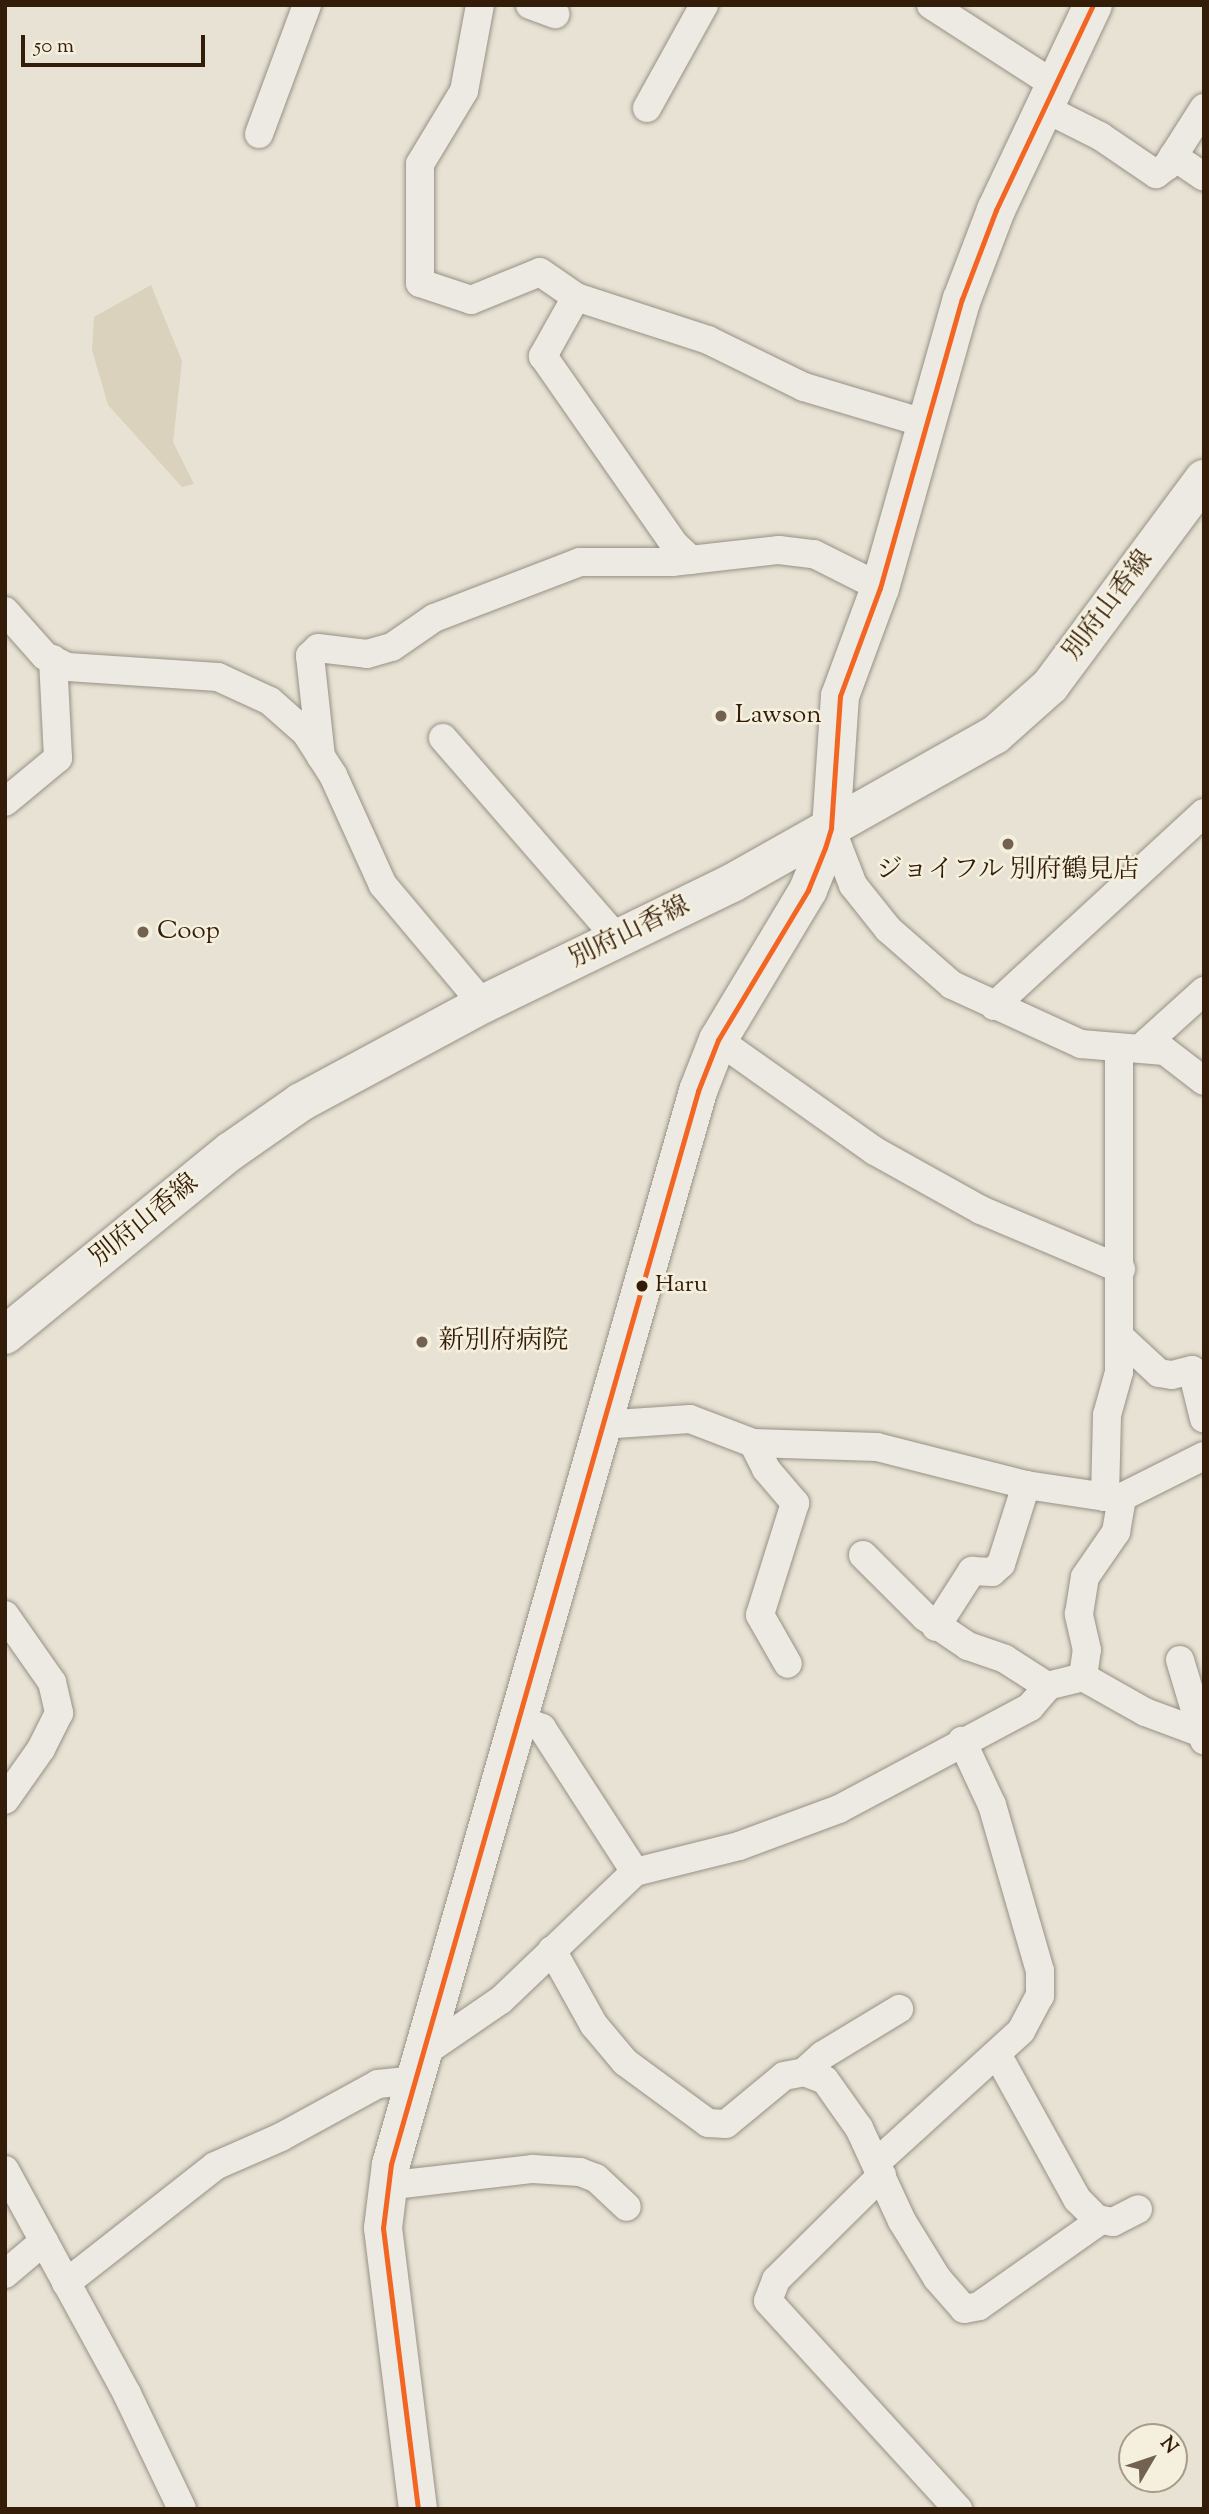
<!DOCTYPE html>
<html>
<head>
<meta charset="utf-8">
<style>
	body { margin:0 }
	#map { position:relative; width:1209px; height:2514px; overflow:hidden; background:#e7e2d3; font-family:"Sorts Mill Goudy","Noto Serif JP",serif }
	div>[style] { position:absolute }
	.green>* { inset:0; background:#dad2bc }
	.roads { filter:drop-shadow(0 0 2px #979186) drop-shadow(0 0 2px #979186) }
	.street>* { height:28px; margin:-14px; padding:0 14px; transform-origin:14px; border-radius:14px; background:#eceae2 }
	.secondary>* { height:38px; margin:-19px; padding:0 19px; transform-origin:19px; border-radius:19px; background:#eceae2 }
	.bus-1>* { height:5px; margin:-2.5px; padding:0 2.5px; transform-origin:2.5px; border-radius:2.5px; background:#f26522 }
	.dots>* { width:19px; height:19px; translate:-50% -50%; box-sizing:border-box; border:4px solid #f5efdd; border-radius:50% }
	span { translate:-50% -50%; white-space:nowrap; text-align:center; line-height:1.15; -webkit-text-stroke:5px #f5efdd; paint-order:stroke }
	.bus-label { font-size:24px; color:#341d08 }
	.left { translate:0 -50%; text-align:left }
	.street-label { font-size:26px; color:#341d08 }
	.poi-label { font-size:26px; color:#341d08 }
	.frame { position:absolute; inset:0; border:7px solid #341d08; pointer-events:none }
	.north { position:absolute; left:1118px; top:2423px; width:70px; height:70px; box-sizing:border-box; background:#f5efdd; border:2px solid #a89b88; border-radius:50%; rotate:51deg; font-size:19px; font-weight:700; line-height:28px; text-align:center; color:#341d08 }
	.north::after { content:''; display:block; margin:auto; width:24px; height:32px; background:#73624f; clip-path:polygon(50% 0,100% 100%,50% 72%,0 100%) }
	.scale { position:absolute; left:21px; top:35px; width:184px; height:32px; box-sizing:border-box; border:4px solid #341d08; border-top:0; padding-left:9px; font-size:21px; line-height:24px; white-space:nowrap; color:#341d08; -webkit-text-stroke:5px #f5efdd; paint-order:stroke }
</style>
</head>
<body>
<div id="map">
	<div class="green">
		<i style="clip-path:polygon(151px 285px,182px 361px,173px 442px,194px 484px,182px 487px,108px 405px,92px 350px,94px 317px)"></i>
	</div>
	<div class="roads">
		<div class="street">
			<i style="left:480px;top:5px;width:87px;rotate:100.5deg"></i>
			<i style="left:464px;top:91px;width:85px;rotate:121.1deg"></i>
			<i style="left:420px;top:164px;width:119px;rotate:90deg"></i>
			<i style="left:420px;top:283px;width:54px;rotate:18.4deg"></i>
			<i style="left:471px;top:300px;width:74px;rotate:-22.1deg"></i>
			<i style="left:540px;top:272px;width:44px;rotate:34.8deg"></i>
			<i style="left:576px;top:297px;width:139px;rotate:18deg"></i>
			<i style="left:708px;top:340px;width:107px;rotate:26.1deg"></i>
			<i style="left:804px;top:387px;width:125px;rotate:16.7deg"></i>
			<i style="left:530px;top:5px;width:27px;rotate:20deg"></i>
			<i style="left:931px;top:5px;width:148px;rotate:32.8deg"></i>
			<i style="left:647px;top:108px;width:118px;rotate:-61deg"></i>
			<i style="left:1044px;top:108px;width:63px;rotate:26.6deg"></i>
			<i style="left:1100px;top:136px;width:68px;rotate:34.2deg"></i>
			<i style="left:1156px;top:174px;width:14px;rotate:-36deg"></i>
			<i style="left:1167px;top:166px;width:69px;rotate:-57.5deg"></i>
			<i style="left:259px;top:134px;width:138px;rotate:-69.6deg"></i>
			<i style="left:1173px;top:156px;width:37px;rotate:34deg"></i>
			<i style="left:576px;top:297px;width:68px;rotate:119.2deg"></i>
			<i style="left:543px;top:356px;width:231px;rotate:55.1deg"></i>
			<i style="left:675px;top:545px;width:22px;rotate:43deg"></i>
			<i style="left:5px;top:611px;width:60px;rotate:48.4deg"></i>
			<i style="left:45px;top:656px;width:25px;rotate:26deg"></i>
			<i style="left:68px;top:667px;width:150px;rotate:3.8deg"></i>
			<i style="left:218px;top:677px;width:57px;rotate:24.8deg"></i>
			<i style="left:270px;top:701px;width:48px;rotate:41.6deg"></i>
			<i style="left:306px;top:733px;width:50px;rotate:57.3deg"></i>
			<i style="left:333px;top:775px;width:121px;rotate:65.6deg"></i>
			<i style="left:383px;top:885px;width:155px;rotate:50deg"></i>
			<i style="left:443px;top:738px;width:267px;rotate:49deg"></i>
			<i style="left:321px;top:757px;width:102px;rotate:-96.2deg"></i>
			<i style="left:310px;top:656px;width:11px;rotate:-45deg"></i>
			<i style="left:318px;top:648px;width:49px;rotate:7deg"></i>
			<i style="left:367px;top:654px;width:26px;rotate:-16deg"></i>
			<i style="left:392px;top:647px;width:51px;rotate:-34.6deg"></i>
			<i style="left:434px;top:618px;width:156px;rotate:-21deg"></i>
			<i style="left:580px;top:562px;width:92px"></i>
			<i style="left:672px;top:562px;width:108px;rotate:-6.4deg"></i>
			<i style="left:779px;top:550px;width:35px;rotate:7deg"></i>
			<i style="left:814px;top:554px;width:60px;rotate:26.6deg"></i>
			<i style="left:5px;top:802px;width:69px;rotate:-39.7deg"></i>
			<i style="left:58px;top:758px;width:99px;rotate:-92.9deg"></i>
			<i style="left:831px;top:828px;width:61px;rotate:68.9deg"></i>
			<i style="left:853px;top:885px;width:56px;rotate:51.5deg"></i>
			<i style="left:888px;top:929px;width:85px;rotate:41.2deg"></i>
			<i style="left:952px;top:985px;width:142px;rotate:24.6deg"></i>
			<i style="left:1081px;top:1044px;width:84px;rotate:4.8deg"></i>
			<i style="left:1165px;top:1051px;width:49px;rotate:37.6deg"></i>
			<i style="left:994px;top:1006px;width:285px;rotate:-42.6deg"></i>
			<i style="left:718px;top:1040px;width:192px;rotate:35.3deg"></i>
			<i style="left:875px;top:1151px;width:121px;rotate:29.1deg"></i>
			<i style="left:981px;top:1210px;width:152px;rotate:22.9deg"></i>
			<i style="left:1142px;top:1047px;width:84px;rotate:-42.1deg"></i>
			<i style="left:1119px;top:1336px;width:54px;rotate:42.8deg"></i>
			<i style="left:1159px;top:1373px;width:13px;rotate:9deg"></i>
			<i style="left:1172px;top:1375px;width:21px;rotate:-14deg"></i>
			<i style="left:1192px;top:1370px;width:50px;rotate:76.2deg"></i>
			<i style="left:601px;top:1425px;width:89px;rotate:-3.9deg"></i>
			<i style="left:690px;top:1419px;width:67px;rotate:20.9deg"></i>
			<i style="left:753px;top:1443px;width:124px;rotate:1.8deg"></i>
			<i style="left:877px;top:1447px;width:154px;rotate:14.3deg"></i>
			<i style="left:1026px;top:1485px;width:80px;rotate:8.6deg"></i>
			<i style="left:1105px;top:1497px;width:17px"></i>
			<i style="left:1122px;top:1497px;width:92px;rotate:-26.6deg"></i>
			<i style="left:753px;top:1443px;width:29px;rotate:63deg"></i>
			<i style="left:766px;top:1469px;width:45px;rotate:49.5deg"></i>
			<i style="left:795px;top:1503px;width:117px;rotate:107.4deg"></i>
			<i style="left:760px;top:1615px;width:56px;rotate:60.3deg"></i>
			<i style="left:1105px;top:1497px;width:82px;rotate:-88.6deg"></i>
			<i style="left:1107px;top:1415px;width:45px;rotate:-74.4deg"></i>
			<i style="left:1119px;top:1372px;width:322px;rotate:-90deg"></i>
			<i style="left:863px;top:1555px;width:88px;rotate:45deg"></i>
			<i style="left:925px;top:1617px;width:52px;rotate:34deg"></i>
			<i style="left:968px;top:1646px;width:39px;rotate:19deg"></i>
			<i style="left:1005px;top:1659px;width:50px;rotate:32.7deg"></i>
			<i style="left:1047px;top:1686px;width:37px;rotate:-14deg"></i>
			<i style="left:1083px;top:1677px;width:71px;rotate:29.4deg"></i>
			<i style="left:1145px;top:1712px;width:63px;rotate:20.4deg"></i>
			<i style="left:5px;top:1615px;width:82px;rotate:55deg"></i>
			<i style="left:52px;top:1682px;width:32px;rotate:77deg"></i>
			<i style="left:59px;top:1713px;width:40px;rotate:116.6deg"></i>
			<i style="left:41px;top:1749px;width:62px;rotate:125.2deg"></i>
			<i style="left:936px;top:1627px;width:67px;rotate:-57.3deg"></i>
			<i style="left:972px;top:1571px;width:20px;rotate:3deg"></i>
			<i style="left:992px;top:1572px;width:12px;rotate:-42deg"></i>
			<i style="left:1001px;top:1564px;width:83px;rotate:-72.4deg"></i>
			<i style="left:1180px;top:1660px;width:84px;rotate:73.3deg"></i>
			<i style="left:1083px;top:1677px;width:27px;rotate:-82deg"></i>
			<i style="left:1087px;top:1650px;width:37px;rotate:-103deg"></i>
			<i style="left:1079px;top:1614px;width:37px;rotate:-81deg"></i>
			<i style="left:1085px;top:1577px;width:55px;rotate:-55.4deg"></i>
			<i style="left:1116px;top:1532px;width:36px;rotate:-80deg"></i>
			<i style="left:516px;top:1718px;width:28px;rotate:21deg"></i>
			<i style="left:542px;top:1728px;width:171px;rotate:57.1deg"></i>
			<i style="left:552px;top:1950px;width:86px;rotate:60.8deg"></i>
			<i style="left:594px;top:2025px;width:48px;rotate:50deg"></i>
			<i style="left:625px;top:2062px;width:103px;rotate:36.3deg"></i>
			<i style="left:708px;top:2123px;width:18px;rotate:3deg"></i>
			<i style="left:726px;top:2124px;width:75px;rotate:-39.6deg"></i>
			<i style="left:784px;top:2076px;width:20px;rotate:-11deg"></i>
			<i style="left:804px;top:2072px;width:22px;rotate:21deg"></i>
			<i style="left:825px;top:2080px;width:59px;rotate:54.7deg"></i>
			<i style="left:859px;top:2128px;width:102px;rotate:65.2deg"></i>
			<i style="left:902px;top:2221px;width:67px;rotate:58.4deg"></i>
			<i style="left:937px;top:2278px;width:41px;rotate:48.9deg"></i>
			<i style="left:964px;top:2309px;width:15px;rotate:-11deg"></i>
			<i style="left:979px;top:2306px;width:149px;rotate:-35.2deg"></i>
			<i style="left:422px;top:2054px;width:96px;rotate:-34.4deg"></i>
			<i style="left:501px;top:2000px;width:185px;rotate:-43.7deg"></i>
			<i style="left:635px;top:1872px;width:107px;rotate:-14deg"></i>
			<i style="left:739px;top:1846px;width:107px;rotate:-20.3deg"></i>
			<i style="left:839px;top:1809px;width:217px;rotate:-28.1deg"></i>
			<i style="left:1030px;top:1707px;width:29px;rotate:-49deg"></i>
			<i style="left:997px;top:2054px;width:166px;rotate:61.1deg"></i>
			<i style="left:1077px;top:2199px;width:28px;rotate:45deg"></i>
			<i style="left:1097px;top:2219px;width:16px;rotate:11deg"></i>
			<i style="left:1113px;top:2222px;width:28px;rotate:-27deg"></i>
			<i style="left:804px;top:2072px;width:25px;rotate:-42deg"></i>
			<i style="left:823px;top:2055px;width:89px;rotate:-31.2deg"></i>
			<i style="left:876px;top:2163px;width:196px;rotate:-42.3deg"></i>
			<i style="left:1021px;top:2031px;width:40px;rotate:-62deg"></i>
			<i style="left:1040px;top:1996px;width:25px;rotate:-90deg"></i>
			<i style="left:1040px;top:1971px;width:173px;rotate:-106.1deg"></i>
			<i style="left:992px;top:1805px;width:71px;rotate:-115.1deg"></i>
			<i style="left:5px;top:2170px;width:255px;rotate:61.4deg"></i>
			<i style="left:127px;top:2394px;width:127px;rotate:64.4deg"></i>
			<i style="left:882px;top:2175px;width:149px;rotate:135.3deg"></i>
			<i style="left:776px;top:2280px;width:22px;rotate:111deg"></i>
			<i style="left:768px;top:2301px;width:282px;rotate:47.6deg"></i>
			<i style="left:385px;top:2186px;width:149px;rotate:-6.6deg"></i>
			<i style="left:533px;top:2169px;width:47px;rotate:3.7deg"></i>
			<i style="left:580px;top:2172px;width:17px;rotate:21deg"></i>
			<i style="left:596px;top:2178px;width:42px;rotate:43.1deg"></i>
			<i style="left:5px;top:2274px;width:51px;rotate:-40.2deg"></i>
			<i style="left:66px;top:2283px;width:189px;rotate:-38.1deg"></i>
			<i style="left:215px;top:2166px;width:72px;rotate:-23.7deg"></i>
			<i style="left:281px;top:2137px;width:111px;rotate:-28.7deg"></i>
			<i style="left:378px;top:2084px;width:36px;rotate:-6deg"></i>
		</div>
		<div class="secondary">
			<i style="left:5px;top:1335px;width:291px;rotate:-39.2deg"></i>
			<i style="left:231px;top:1151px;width:85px;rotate:-35deg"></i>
			<i style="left:301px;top:1102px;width:207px;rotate:-28.3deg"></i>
			<i style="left:483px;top:1004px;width:277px;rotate:-25.9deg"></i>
			<i style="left:732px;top:883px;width:302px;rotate:-29.4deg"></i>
			<i style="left:995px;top:735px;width:74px;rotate:-41.7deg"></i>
			<i style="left:1050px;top:686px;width:258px;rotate:-53.4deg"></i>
			<i style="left:418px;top:2509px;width:283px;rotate:-97.1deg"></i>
			<i style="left:383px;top:2228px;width:64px;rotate:-82.9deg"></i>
			<i style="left:391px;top:2164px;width:1116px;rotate:-74.03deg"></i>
			<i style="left:698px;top:1091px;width:55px;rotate:-68.6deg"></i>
			<i style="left:718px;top:1040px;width:175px;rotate:-59deg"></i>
			<i style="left:808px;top:890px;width:45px;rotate:-68deg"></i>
			<i style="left:825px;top:848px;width:21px;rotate:-73deg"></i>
			<i style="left:831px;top:828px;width:132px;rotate:-86.1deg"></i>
			<i style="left:840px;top:696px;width:115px;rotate:-69.7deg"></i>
			<i style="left:880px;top:588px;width:300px;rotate:-74.2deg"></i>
			<i style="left:962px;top:299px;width:95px;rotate:-69.1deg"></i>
			<i style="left:996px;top:210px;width:227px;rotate:-64.7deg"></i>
		</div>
	</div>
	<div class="bus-1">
		<i style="left:418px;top:2509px;width:283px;rotate:-97.1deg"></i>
		<i style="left:383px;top:2228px;width:64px;rotate:-82.9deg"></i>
		<i style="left:391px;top:2164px;width:1116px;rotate:-74.03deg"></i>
		<i style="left:698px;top:1091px;width:55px;rotate:-68.6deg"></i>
		<i style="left:718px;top:1040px;width:175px;rotate:-59deg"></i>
		<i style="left:808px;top:890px;width:45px;rotate:-68deg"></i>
		<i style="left:825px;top:848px;width:21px;rotate:-73deg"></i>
		<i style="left:831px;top:828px;width:132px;rotate:-86.1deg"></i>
		<i style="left:840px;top:696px;width:115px;rotate:-69.7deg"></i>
		<i style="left:880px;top:588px;width:300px;rotate:-74.2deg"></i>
		<i style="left:962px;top:299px;width:95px;rotate:-69.1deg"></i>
		<i style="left:996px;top:210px;width:227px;rotate:-64.7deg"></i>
	</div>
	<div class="dots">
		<i style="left:721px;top:716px;background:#73624f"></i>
		<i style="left:1008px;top:844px;background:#73624f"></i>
		<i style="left:143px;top:932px;background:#73624f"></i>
		<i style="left:642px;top:1286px;background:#341d08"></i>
		<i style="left:422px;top:1342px;background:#73624f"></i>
	</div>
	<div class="bus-label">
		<span class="left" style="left:655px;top:1286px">Haru</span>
	</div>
	<div class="street-label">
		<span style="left:1109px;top:606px;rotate:-53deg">別府山香線</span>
		<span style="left:630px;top:933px;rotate:-26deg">別府山香線</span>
		<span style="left:145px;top:1221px;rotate:-39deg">別府山香線</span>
	</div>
	<div class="poi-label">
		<span class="left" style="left:735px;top:716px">Lawson</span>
		<span style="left:1008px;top:871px">ジョイフル 別府鶴見店</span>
		<span class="left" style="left:157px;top:932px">Coop</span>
		<span class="left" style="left:438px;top:1342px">新別府病院</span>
	</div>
	<div class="frame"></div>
	<div class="north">N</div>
	<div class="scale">50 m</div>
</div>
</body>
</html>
